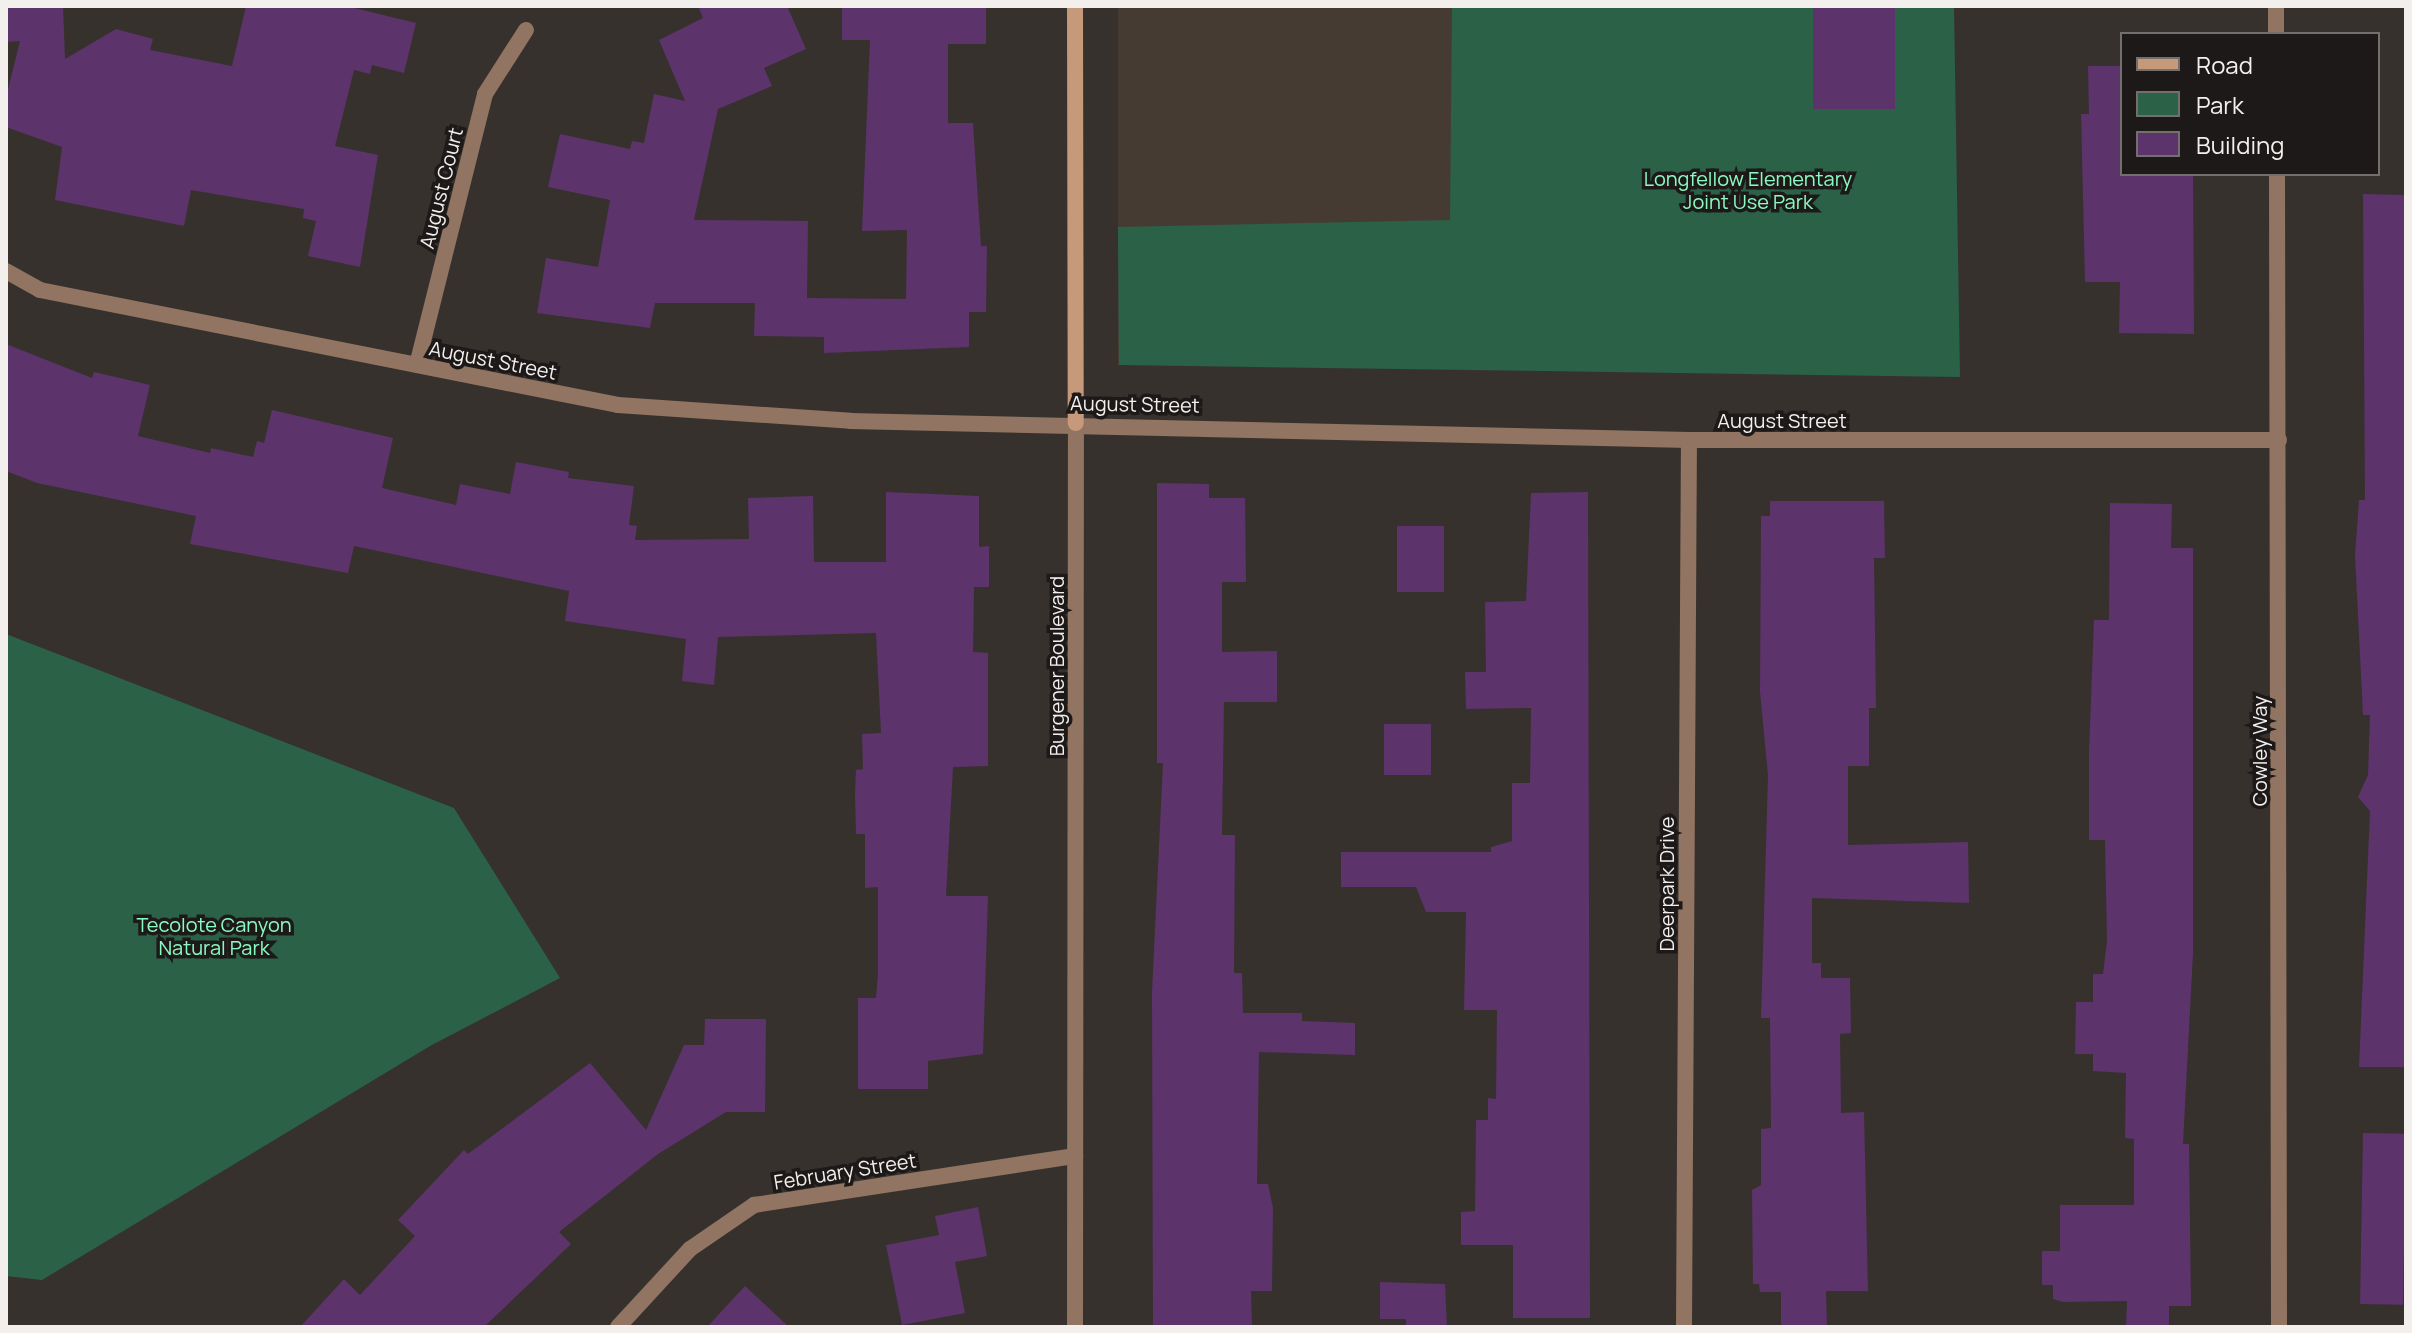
<!DOCTYPE html>
<html>
<head>
<meta charset="utf-8">
<style>
	body { margin:0 }
	#map { position:relative; width:2412px; height:1333px; overflow:hidden; background:#37312d; font-family:Manrope,sans-serif }
	div>[style] { position:absolute }
	.built>* { inset:0; background:#463b33; transform-origin:0 0 }
	.green>* { inset:0; background:#2b6147 }
	.building>* { inset:0; background:#5c336b; transform-origin:0 0 }
	.street>* { height:16px; margin:-8px; padding:0 8px; transform-origin:8px; border-radius:8px; background:#917461 }
	.secondary>* { height:16px; margin:-8px; padding:0 8px; transform-origin:8px; border-radius:8px; background:#c6997b }
	span { translate:-50% -50%; white-space:nowrap; text-align:center; line-height:1.15; -webkit-text-stroke:7px #1c1918; paint-order:stroke }
	.park-label { font-size:20px; color:#8afac1 }
	.street-label { font-size:20px; color:#f3efed }
	.frame { position:absolute; inset:0; border:8px solid #f3efed; pointer-events:none }
	.legend { position:absolute; left:2120px; top:32px; width:260px; height:144px; box-sizing:border-box; background:#1c1918; border:2px solid #726f6d; margin:0; padding:10px 14px; list-style:none; font-size:24px; color:#f3efed }
	.legend li { display:flex; align-items:center; gap:16px; height:40px }
	.legend b { width:40px; border:2px solid #726f6d }
</style>
</head>
<body>
<div id="map">
	<div class="built">
		<i style="left:1118px;top:6px;width:836px;height:359px"></i>
	</div>
	<div class="green">
		<i style="clip-path:polygon(1452px 6px,1954px 6px,1960px 377px,1119px 365px,1118px 227px,1450px 220px)"></i>
		<i style="clip-path:polygon(6px 634px,454px 808px,560px 978px,430px 1046px,42px 1280px,6px 1276px)"></i>
	</div>
	<div class="building">
		<i style="clip-path:polygon(6px 6px,63px 6px,65px 59px,116px 29px,153px 39px,150px 50px,232px 66px,246px 6px,346px 6px,416px 23px,404px 73px,372px 65px,370px 74px,354px 70px,335px 146px,378px 155px,360px 267px,308px 256px,316px 221px,303px 218px,304px 209px,191px 190px,184px 226px,55px 200px,62px 147px,6px 127px,6px 97px,20px 41px,6px 42px)"></i>
		<i style="clip-path:polygon(698px 6px,787px 6px,806px 49px,764px 68px,772px 86px,718px 109px,694px 220px,808px 221px,807px 298px,906px 299px,907px 230px,862px 231px,870px 40px,842px 40px,842px 6px,986px 6px,986px 44px,948px 44px,948px 123px,973px 123px,981px 246px,987px 246px,986px 312px,969px 312px,969px 347px,824px 353px,824px 337px,754px 336px,755px 303px,655px 303px,650px 328px,537px 313px,546px 258px,598px 267px,610px 200px,548px 187px,560px 134px,630px 149px,632px 141px,644px 143px,654px 94px,685px 101px,659px 40px,703px 18px)"></i>
		<i style="left:1813px;top:6px;width:82px;height:103px"></i>
		<i style="clip-path:polygon(2088px 66px,2122px 66px,2122px 174px,2193px 174px,2194px 334px,2119px 333px,2120px 282px,2085px 282px,2081px 114px,2089px 114px)"></i>
		<i style="clip-path:polygon(2363px 194px,2406px 195px,2406px 1067px,2359px 1067px,2370px 811px,2358px 797px,2368px 775px,2370px 715px,2363px 715px,2355px 556px,2359px 500px,2365px 500px)"></i>
		<i style="clip-path:polygon(6px 344px,92px 378px,94px 372px,150px 385px,138px 436px,210px 453px,211px 448px,253px 457px,257px 441px,264px 443px,272px 410px,393px 438px,382px 488px,456px 505px,460px 484px,510px 494px,516px 462px,569px 472px,568px 478px,634px 486px,629px 525px,637px 526px,635px 540px,749px 539px,748px 498px,813px 496px,814px 562px,886px 562px,886px 492px,979px 496px,979px 547px,989px 546px,989px 587px,974px 587px,973px 652px,988px 653px,988px 766px,953px 767px,946px 896px,988px 896px,983px 1054px,928px 1061px,928px 1089px,858px 1089px,858px 998px,876px 998px,878px 974px,878px 887px,865px 888px,865px 834px,856px 834px,855px 793px,856px 770px,863px 769px,862px 734px,881px 733px,876px 633px,718px 637px,714px 685px,682px 681px,686px 639px,565px 621px,569px 591px,354px 546px,348px 573px,190px 544px,196px 516px,37px 483px,6px 471px)"></i>
		<i style="clip-path:polygon(1157px 483px,1209px 484px,1209px 498px,1245px 498px,1246px 582px,1222px 582px,1222px 652px,1277px 651px,1277px 702px,1224px 702px,1222px 835px,1235px 835px,1234px 973px,1242px 973px,1243px 1013px,1302px 1013px,1302px 1021px,1355px 1023px,1355px 1055px,1259px 1052px,1257px 1184px,1268px 1184px,1273px 1208px,1272px 1291px,1251px 1291px,1252px 1327px,1153px 1327px,1152px 992px,1163px 763px,1157px 763px)"></i>
		<i style="clip-path:polygon(1588px 492px,1590px 1318px,1513px 1318px,1513px 1245px,1461px 1245px,1461px 1212px,1475px 1211px,1476px 1120px,1488px 1120px,1488px 1098px,1496px 1099px,1497px 1010px,1464px 1010px,1466px 912px,1426px 912px,1416px 887px,1341px 887px,1341px 852px,1491px 852px,1491px 847px,1512px 841px,1512px 783px,1530px 783px,1531px 708px,1466px 709px,1465px 672px,1486px 672px,1485px 602px,1526px 601px,1531px 493px)"></i>
		<i style="clip-path:polygon(1770px 501px,1884px 501px,1885px 558px,1874px 558px,1876px 708px,1869px 708px,1869px 766px,1848px 766px,1848px 845px,1968px 842px,1969px 903px,1812px 898px,1812px 963px,1821px 963px,1821px 978px,1850px 978px,1851px 1033px,1840px 1034px,1841px 1113px,1864px 1112px,1868px 1291px,1826px 1291px,1827px 1327px,1781px 1327px,1781px 1292px,1760px 1292px,1759px 1284px,1753px 1284px,1752px 1190px,1761px 1185px,1761px 1129px,1771px 1128px,1770px 1018px,1761px 1018px,1768px 775px,1760px 692px,1761px 516px,1770px 516px)"></i>
		<i style="clip-path:polygon(2110px 503px,2172px 504px,2171px 548px,2193px 548px,2193px 953px,2183px 1144px,2189px 1144px,2191px 1306px,2169px 1306px,2169px 1327px,2126px 1327px,2127px 1301px,2063px 1302px,2053px 1299px,2053px 1285px,2042px 1285px,2042px 1251px,2060px 1251px,2060px 1205px,2134px 1205px,2134px 1139px,2125px 1138px,2126px 1073px,2093px 1071px,2093px 1054px,2075px 1054px,2076px 1002px,2093px 1002px,2093px 974px,2103px 974px,2107px 941px,2105px 840px,2089px 840px,2089px 752px,2094px 620px,2109px 620px)"></i>
		<i style="left:1397px;top:526px;width:47px;height:66px"></i>
		<i style="left:1384px;top:724px;width:47px;height:51px"></i>
		<i style="clip-path:polygon(705px 1019px,766px 1019px,765px 1112px,726px 1112px,658px 1154px,559px 1232px,571px 1244px,484px 1327px,300px 1327px,344px 1279px,360px 1295px,415px 1236px,398px 1220px,464px 1150px,468px 1154px,590px 1063px,646px 1130px,684px 1045px,704px 1045px)"></i>
		<i style="left:2363px;top:1133px;width:43px;height:171px;rotate:1deg"></i>
		<i style="clip-path:polygon(978px 1207px,987px 1256px,955px 1262px,965px 1313px,902px 1325px,886px 1245px,939px 1235px,935px 1216px)"></i>
		<i style="clip-path:polygon(1380px 1282px,1445px 1284px,1447px 1327px,1406px 1327px,1406px 1319px,1380px 1319px)"></i>
		<i style="clip-path:polygon(745px 1286px,789px 1327px,707px 1327px)"></i>
	</div>
	<div class="street">
		<i style="left:2276px;top:6px;width:28px;rotate:90deg"></i>
		<i style="left:2277px;top:174px;width:1153px;rotate:89.9deg"></i>
		<i style="left:6px;top:271px;width:39px;rotate:29deg"></i>
		<i style="left:40px;top:290px;width:589px;rotate:11.25deg"></i>
		<i style="left:618px;top:405px;width:233px;rotate:3.9deg"></i>
		<i style="left:850px;top:421px;width:839px;rotate:1.3deg"></i>
		<i style="left:1689px;top:440px;width:590px"></i>
		<i style="left:417px;top:365px;width:279px;rotate:-75.9deg"></i>
		<i style="left:485px;top:94px;width:76px;rotate:-57.4deg"></i>
		<i style="left:618px;top:1327px;width:106px;rotate:-47.3deg"></i>
		<i style="left:690px;top:1249px;width:78px;rotate:-34.5deg"></i>
		<i style="left:754px;top:1205px;width:325px;rotate:-8.7deg"></i>
		<i style="left:1075px;top:1327px;width:904px;rotate:-89.94deg"></i>
		<i style="left:1684px;top:1327px;width:887px;rotate:-89.68deg"></i>
	</div>
	<div class="secondary">
		<i style="left:1075px;top:6px;width:417px;rotate:89.9deg"></i>
	</div>
	<div class="park-label">
		<span style="left:1748px;top:190px">Longfellow Elementary<br>Joint Use Park</span>
		<span style="left:214px;top:936px">Tecolote Canyon<br>Natural Park</span>
	</div>
	<div class="street-label">
		<span style="left:441px;top:188px;rotate:-76deg">August Court</span>
		<span style="left:493px;top:360px;rotate:11deg">August Street</span>
		<span style="left:1135px;top:404px;rotate:1deg">August Street</span>
		<span style="left:1782px;top:420px">August Street</span>
		<span style="left:1056px;top:666px;rotate:-90deg">Burgener Boulevard</span>
		<span style="left:2259px;top:751px;rotate:-90deg">Cowley Way</span>
		<span style="left:1666px;top:884px;rotate:-90deg">Deerpark Drive</span>
		<span style="left:845px;top:1171px;rotate:-9deg">February Street</span>
	</div>
	<div class="frame"></div>
	<ul class="legend">
	<li><b style="height:10px;background:#c6997b"></b>Road</li>
	<li><b style="height:22px;background:#2b6147"></b>Park</li>
	<li><b style="height:22px;background:#5c336b"></b>Building</li>
	</ul>
</div>
</body>
</html>
